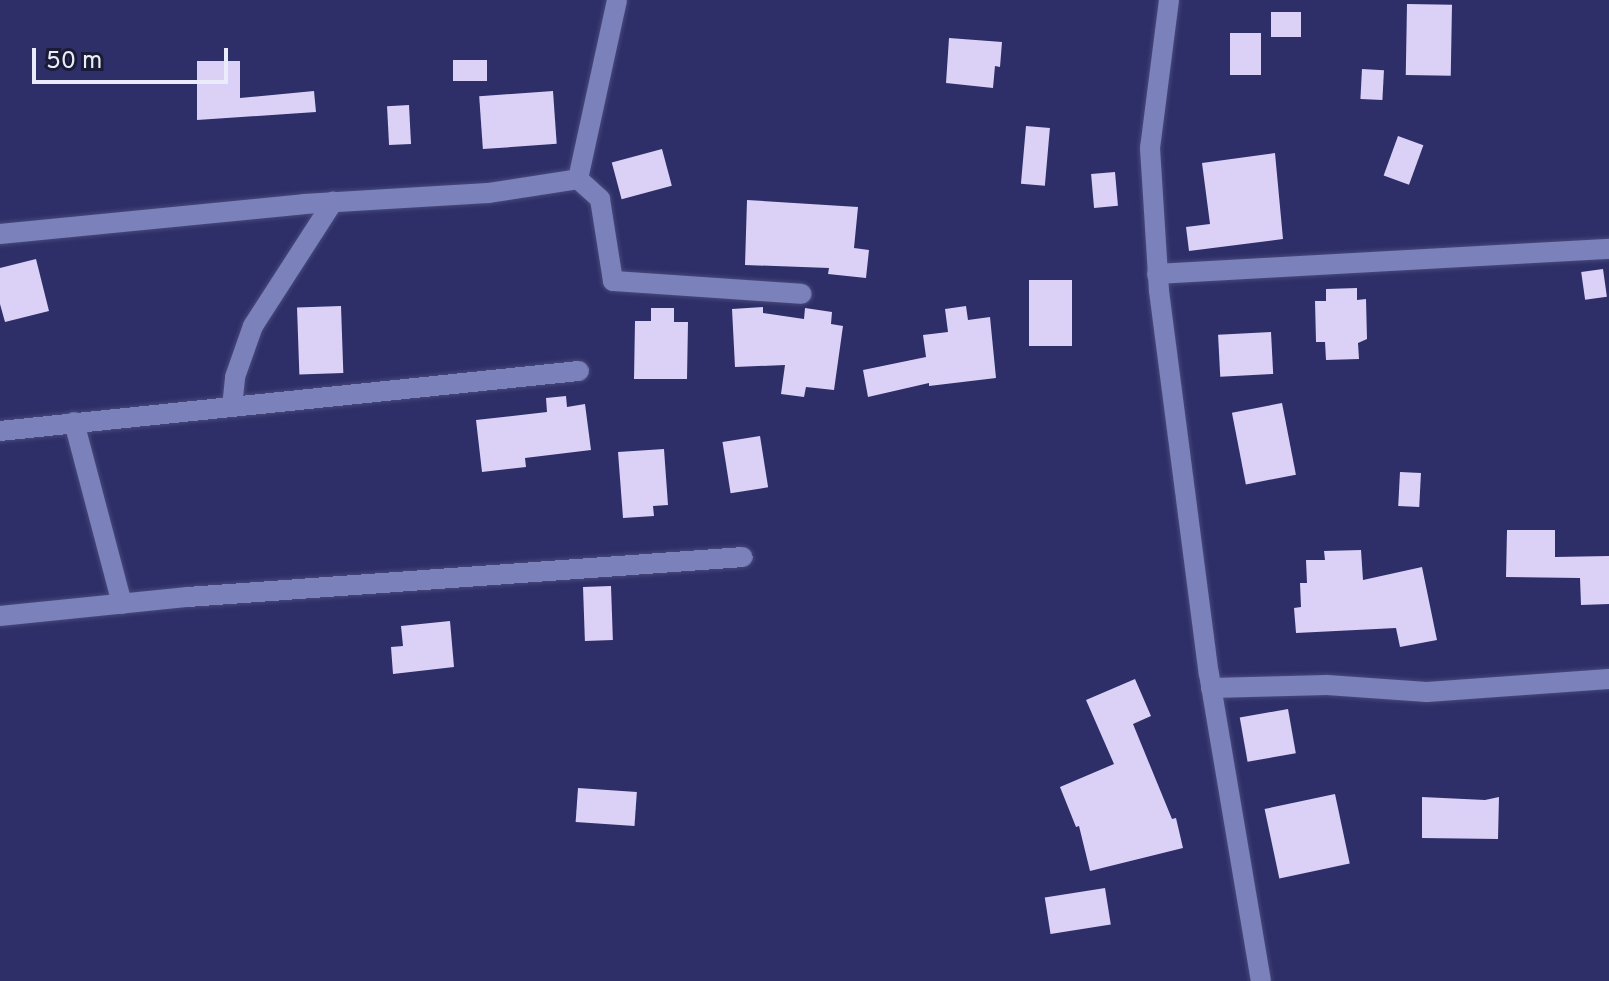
<!DOCTYPE html>
<html>
<head>
<meta charset="utf-8">
<style>
	body { margin:0 }
	#map { position:relative; width:1609px; height:981px; overflow:hidden; background:#2e2f68; font-family:Overpass,sans-serif }
	div>[style] { position:absolute }
	.building>* { inset:0; background:#dbd0f6; transform-origin:0 0 }
	.roads { filter:drop-shadow(0 0 2px #48497c) drop-shadow(0 0 2px #48497c) }
	.minor>* { height:20px; margin:-10px; padding:0 10px; transform-origin:10px; border-radius:10px; background:#7b81bb }
	span { translate:-50% -50%; white-space:nowrap; text-align:center; line-height:1.15; -webkit-text-stroke:8px #1a1c35; paint-order:stroke }
	.scale { position:absolute; left:32px; top:48px; width:196px; height:36px; box-sizing:border-box; border:4px solid #eaecfa; border-top:0; padding-left:10px; font-size:24px; line-height:28px; white-space:nowrap; color:#eaecfa; -webkit-text-stroke:6px #1a1c35; paint-order:stroke }
</style>
</head>
<body>
<div id="map">
	<div class="building">
		<i style="left:1407px;top:4px;width:45px;height:71px;rotate:1deg"></i>
		<i style="left:1271px;top:12px;width:30px;height:25px"></i>
		<i style="left:1230px;top:33px;width:31px;height:42px"></i>
		<i style="clip-path:polygon(949px 38px,1002px 42px,1000px 67px,995px 66px,993px 88px,946px 83px)"></i>
		<i style="left:487px;top:60px;width:21px;height:34px;rotate:90deg"></i>
		<i style="clip-path:polygon(197px 61px,240px 61px,240px 98px,314px 91px,316px 112px,197px 120px)"></i>
		<i style="left:1362px;top:69px;width:22px;height:30px;rotate:3deg"></i>
		<i style="left:553px;top:91px;width:53px;height:74px;rotate:86deg"></i>
		<i style="left:409px;top:105px;width:39px;height:22px;rotate:87deg"></i>
		<i style="left:1026px;top:126px;width:24px;height:58px;rotate:5deg"></i>
		<i style="left:1398px;top:136px;width:27px;height:42px;rotate:20deg"></i>
		<i style="left:662px;top:149px;width:38px;height:52px;rotate:75deg"></i>
		<i style="clip-path:polygon(1275px 153px,1283px 239px,1189px 251px,1186px 227px,1210px 224px,1202px 163px)"></i>
		<i style="left:1115px;top:172px;width:34px;height:24px;rotate:85deg"></i>
		<i style="clip-path:polygon(747px 200px,858px 207px,854px 248px,869px 250px,866px 278px,828px 274px,829px 268px,745px 265px)"></i>
		<i style="clip-path:polygon(36px 259px,49px 311px,5px 322px,0 304px,0 268px)"></i>
		<i style="left:1603px;top:269px;width:28px;height:22px;rotate:82deg"></i>
		<i style="left:1029px;top:280px;width:43px;height:66px"></i>
		<i style="clip-path:polygon(1357px 288px,1357px 300px,1366px 299px,1367px 339px,1358px 343px,1359px 359px,1326px 360px,1325px 342px,1316px 342px,1315px 301px,1326px 301px,1326px 289px)"></i>
		<i style="left:341px;top:306px;width:67px;height:44px;rotate:88deg"></i>
		<i style="clip-path:polygon(966px 306px,968px 320px,990px 317px,996px 378px,929px 386px,929px 383px,868px 397px,863px 370px,926px 357px,923px 335px,948px 332px,945px 309px)"></i>
		<i style="clip-path:polygon(763px 307px,763px 313px,804px 319px,805px 308px,832px 312px,831px 324px,843px 326px,834px 390px,806px 387px,804px 397px,781px 394px,785px 365px,735px 367px,732px 309px)"></i>
		<i style="clip-path:polygon(651px 308px,674px 308px,674px 322px,688px 322px,687px 379px,634px 379px,635px 321px,651px 321px)"></i>
		<i style="left:1271px;top:332px;width:42px;height:53px;rotate:87deg"></i>
		<i style="clip-path:polygon(566px 396px,567px 407px,585px 404px,591px 450px,525px 458px,526px 467px,482px 472px,476px 420px,547px 412px,546px 398px)"></i>
		<i style="left:1282px;top:403px;width:73px;height:51px;rotate:79deg"></i>
		<i style="left:760px;top:436px;width:52px;height:38px;rotate:81deg"></i>
		<i style="clip-path:polygon(664px 449px,668px 505px,653px 506px,654px 516px,623px 518px,618px 452px)"></i>
		<i style="left:1400px;top:472px;width:21px;height:34px;rotate:3deg"></i>
		<i style="clip-path:polygon(1507px 530px,1555px 530px,1555px 557px,1609px 556px,1609px 604px,1581px 605px,1580px 578px,1506px 577px)"></i>
		<i style="clip-path:polygon(1361px 550px,1363px 580px,1422px 567px,1437px 640px,1400px 647px,1396px 628px,1296px 633px,1294px 608px,1301px 607px,1300px 583px,1307px 583px,1306px 560px,1325px 560px,1324px 551px)"></i>
		<i style="left:611px;top:586px;width:54px;height:28px;rotate:88deg"></i>
		<i style="clip-path:polygon(450px 621px,454px 667px,393px 674px,391px 647px,403px 646px,401px 626px)"></i>
		<i style="clip-path:polygon(1135px 679px,1151px 716px,1133px 724px,1172px 819px,1176px 818px,1183px 848px,1090px 871px,1079px 826px,1076px 827px,1060px 787px,1114px 764px,1086px 700px)"></i>
		<i style="left:1288px;top:709px;width:45px;height:49px;rotate:80deg"></i>
		<i style="left:578px;top:788px;width:59px;height:34px;rotate:4deg"></i>
		<i style="left:1335px;top:794px;width:71px;height:72px;rotate:78deg"></i>
		<i style="clip-path:polygon(1422px 797px,1485px 800px,1499px 797px,1498px 839px,1422px 838px)"></i>
		<i style="left:1105px;top:888px;width:37px;height:61px;rotate:81deg"></i>
	</div>
	<div class="roads">
		<div class="minor">
			<i style="left:1169px;top:0;width:149px;rotate:97.3deg"></i>
			<i style="left:1150px;top:148px;width:143px;rotate:86.4deg"></i>
			<i style="left:1159px;top:291px;width:386px;rotate:82.6deg"></i>
			<i style="left:1209px;top:674px;width:311px;rotate:80.4deg"></i>
			<i style="left:578px;top:179px;width:30px;rotate:42deg"></i>
			<i style="left:600px;top:199px;width:83px;rotate:81deg"></i>
			<i style="left:613px;top:281px;width:189px;rotate:3.9deg"></i>
			<i style="left:0;top:234px;width:305px;rotate:-5.6deg"></i>
			<i style="left:304px;top:204px;width:184px;rotate:-3.4deg"></i>
			<i style="left:488px;top:193px;width:91px;rotate:-8.8deg"></i>
			<i style="left:578px;top:179px;width:183px;rotate:-77.7deg"></i>
			<i style="left:1157px;top:274px;width:453px;rotate:-3.2deg"></i>
			<i style="left:232px;top:407px;width:30px;rotate:-84deg"></i>
			<i style="left:235px;top:377px;width:54px;rotate:-70.6deg"></i>
			<i style="left:253px;top:326px;width:148px;rotate:-57.2deg"></i>
			<i style="left:74px;top:422px;width:188px;rotate:75.2deg"></i>
			<i style="left:0;top:431px;width:582px;rotate:-5.92deg"></i>
			<i style="left:0;top:616px;width:189px;rotate:-5.8deg"></i>
			<i style="left:188px;top:597px;width:556px;rotate:-4.12deg"></i>
			<i style="left:1211px;top:688px;width:116px;rotate:-1.5deg"></i>
			<i style="left:1327px;top:685px;width:100px;rotate:4deg"></i>
			<i style="left:1427px;top:692px;width:182px;rotate:-4.1deg"></i>
		</div>
	</div>
	<div class="scale">50 m</div>
</div>
</body>
</html>
